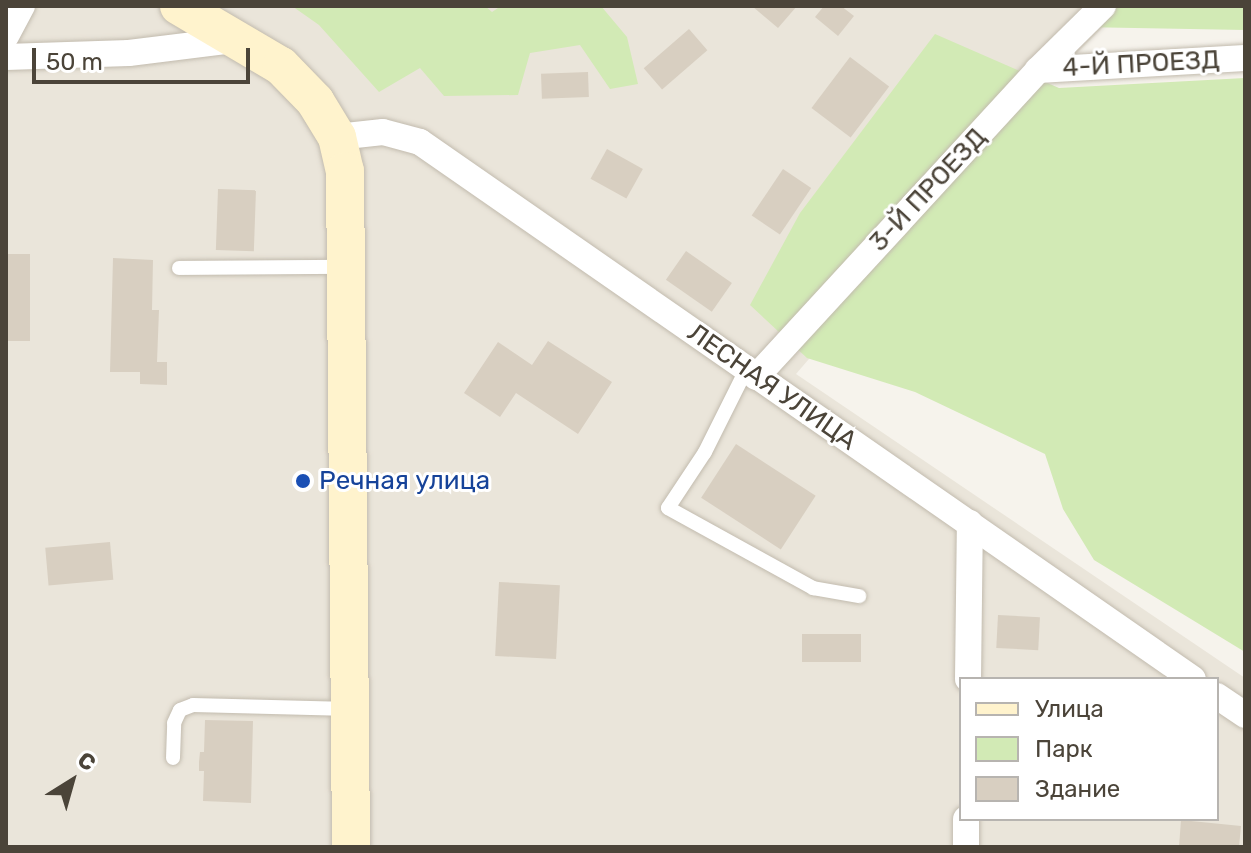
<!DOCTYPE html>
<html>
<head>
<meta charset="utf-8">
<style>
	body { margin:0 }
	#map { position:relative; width:1251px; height:853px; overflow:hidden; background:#f6f3ec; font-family:Rubik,sans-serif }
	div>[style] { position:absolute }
	.residential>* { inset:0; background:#eae5da }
	.green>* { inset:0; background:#d2eab5 }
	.building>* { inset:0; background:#d8cfc1; transform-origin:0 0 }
	.roads { filter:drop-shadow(0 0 2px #c2bbae) drop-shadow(0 0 2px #c2bbae) }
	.lane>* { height:14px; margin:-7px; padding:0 7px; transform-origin:7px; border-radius:7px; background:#fff }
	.street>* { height:26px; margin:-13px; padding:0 13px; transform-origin:13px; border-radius:13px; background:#fff }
	.secondary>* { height:38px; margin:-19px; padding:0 19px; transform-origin:19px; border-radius:19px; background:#fff3cd }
	.dots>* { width:22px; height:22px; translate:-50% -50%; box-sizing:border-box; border:4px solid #fff; border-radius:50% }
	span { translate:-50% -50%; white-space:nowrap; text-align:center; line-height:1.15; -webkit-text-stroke:6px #fff; paint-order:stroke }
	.street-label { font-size:26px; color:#4b4439 }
	.transit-label { font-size:26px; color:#164399 }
	.left { translate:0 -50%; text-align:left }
	.frame { position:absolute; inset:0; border:8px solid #4b4439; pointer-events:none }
	.legend { position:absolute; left:959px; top:677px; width:260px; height:144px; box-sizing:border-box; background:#fff; border:2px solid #b7b4b0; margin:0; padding:10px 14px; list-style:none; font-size:24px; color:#4b4439 }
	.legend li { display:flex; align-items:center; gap:16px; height:40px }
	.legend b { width:40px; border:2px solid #b7b4b0 }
	.north { position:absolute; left:32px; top:741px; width:80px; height:80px; -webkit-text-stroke:6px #fff; paint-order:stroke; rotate:37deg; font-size:22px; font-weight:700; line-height:32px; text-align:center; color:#4b4439 }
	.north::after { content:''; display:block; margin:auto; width:28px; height:36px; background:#4b4439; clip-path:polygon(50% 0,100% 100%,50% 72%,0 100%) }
	.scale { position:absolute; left:32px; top:48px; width:218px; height:36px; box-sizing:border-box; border:4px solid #4b4439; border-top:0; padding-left:10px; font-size:24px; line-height:28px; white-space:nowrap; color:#4b4439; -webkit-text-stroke:6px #fff; paint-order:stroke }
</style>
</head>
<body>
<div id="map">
	<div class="residential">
		<i style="clip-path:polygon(evenodd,6px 6px,1124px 6px,1045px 85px,796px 374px,1245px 678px,1245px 847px,6px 847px,6px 6px,961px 679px,1217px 679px,1217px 819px,961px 819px,961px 679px)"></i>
	</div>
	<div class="green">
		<i style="clip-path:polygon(292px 6px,485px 6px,492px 12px,501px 6px,601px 6px,627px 37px,638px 84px,610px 89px,580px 45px,530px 53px,518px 95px,444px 96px,420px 68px,379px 92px,319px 25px)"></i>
		<i style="clip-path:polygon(1102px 6px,1245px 6px,1245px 30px,1080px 27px)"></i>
		<i style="clip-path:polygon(935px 34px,1059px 88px,1245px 78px,1245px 652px,1094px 560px,1063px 509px,1045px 454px,915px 392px,807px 358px,750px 305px,800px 213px)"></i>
	</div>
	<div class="building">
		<i style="clip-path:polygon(752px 6px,797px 6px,778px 28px)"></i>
		<i style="clip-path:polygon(824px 6px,841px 6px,854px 16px,838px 36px,815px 17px)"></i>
		<i style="left:689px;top:29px;width:28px;height:60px;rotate:49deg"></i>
		<i style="left:850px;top:57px;width:49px;height:64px;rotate:37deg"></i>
		<i style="left:588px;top:72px;width:25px;height:47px;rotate:88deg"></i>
		<i style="left:607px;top:149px;width:41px;height:34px;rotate:29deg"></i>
		<i style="left:783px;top:169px;width:34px;height:56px;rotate:34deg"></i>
		<i style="left:218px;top:189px;width:38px;height:61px;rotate:2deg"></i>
		<i style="left:686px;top:251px;width:56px;height:35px;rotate:35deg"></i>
		<i style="left:6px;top:254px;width:24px;height:87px"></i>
		<i style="clip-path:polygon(113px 258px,153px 260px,152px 310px,159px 310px,157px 362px,167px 362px,167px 385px,140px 384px,140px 372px,110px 372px)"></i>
		<i style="clip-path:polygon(548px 341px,612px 382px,578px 434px,516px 393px,500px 417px,464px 393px,498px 342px,532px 365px)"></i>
		<i style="left:736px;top:444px;width:95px;height:64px;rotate:33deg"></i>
		<i style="left:110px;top:542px;width:38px;height:65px;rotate:85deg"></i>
		<i style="left:499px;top:582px;width:61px;height:74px;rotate:3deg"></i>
		<i style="left:998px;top:615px;width:42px;height:33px;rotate:3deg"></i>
		<i style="left:802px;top:634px;width:59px;height:28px"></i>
		<i style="clip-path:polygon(205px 720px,253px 721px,251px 803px,203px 801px,204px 771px,199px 771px,199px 762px,200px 752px,204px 752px)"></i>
		<i style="clip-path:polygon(1181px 820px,1241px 826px,1239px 847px,1179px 847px)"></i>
	</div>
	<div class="roads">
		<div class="lane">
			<i style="left:179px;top:268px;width:163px;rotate:-0.4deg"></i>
			<i style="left:746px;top:370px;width:92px;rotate:116.6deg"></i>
			<i style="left:705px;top:452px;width:67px;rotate:123.5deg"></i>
			<i style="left:668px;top:508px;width:166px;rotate:28.9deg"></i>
			<i style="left:813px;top:588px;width:47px;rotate:9.9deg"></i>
			<i style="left:173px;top:758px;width:35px;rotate:-88deg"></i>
			<i style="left:174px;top:723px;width:14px;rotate:-65deg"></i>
			<i style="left:180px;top:710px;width:14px;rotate:-21deg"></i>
			<i style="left:193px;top:705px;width:157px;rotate:1.5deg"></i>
		</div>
		<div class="street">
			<i style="left:6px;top:36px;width:34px;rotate:-62deg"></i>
			<i style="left:6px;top:57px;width:123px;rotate:-1.9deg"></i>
			<i style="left:129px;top:53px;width:113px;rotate:-7.1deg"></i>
			<i style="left:1038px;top:70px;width:207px;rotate:-3.3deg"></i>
			<i style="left:337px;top:137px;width:46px;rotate:-6.2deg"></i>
			<i style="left:383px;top:132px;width:38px;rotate:15deg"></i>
			<i style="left:420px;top:142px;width:941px;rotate:34.79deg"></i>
			<i style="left:756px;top:377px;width:417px;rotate:-47.4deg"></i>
			<i style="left:1038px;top:70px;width:91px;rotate:-44.6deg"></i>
			<i style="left:968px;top:679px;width:156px;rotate:-89.3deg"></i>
			<i style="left:1217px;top:696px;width:34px;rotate:34deg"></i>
			<i style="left:966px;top:847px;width:28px;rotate:-90deg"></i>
		</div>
		<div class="secondary">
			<i style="left:179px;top:6px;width:118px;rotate:30.5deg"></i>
			<i style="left:281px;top:66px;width:49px;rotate:45.8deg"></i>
			<i style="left:315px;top:101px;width:42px;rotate:58.6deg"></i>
			<i style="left:337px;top:137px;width:35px;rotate:77deg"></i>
			<i style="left:345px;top:171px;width:676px;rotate:89.49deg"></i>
		</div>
	</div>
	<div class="dots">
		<i style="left:303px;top:481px;background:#1a4fb4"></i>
	</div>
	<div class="street-label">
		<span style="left:1141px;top:64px;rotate:-3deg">4-Й ПРОЕЗД</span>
		<span style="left:928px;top:190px;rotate:-47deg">3-Й ПРОЕЗД</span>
		<span style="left:772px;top:387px;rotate:35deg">ЛЕСНАЯ УЛИЦА</span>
	</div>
	<div class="transit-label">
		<span class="left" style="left:319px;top:481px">Речная улица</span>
	</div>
	<div class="frame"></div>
	<ul class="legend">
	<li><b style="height:10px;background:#fff3cd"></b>Улица</li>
	<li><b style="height:22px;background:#d2eab5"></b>Парк</li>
	<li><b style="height:22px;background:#d8cfc1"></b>Здание</li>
	</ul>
	<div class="north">С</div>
	<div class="scale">50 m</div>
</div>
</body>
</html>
